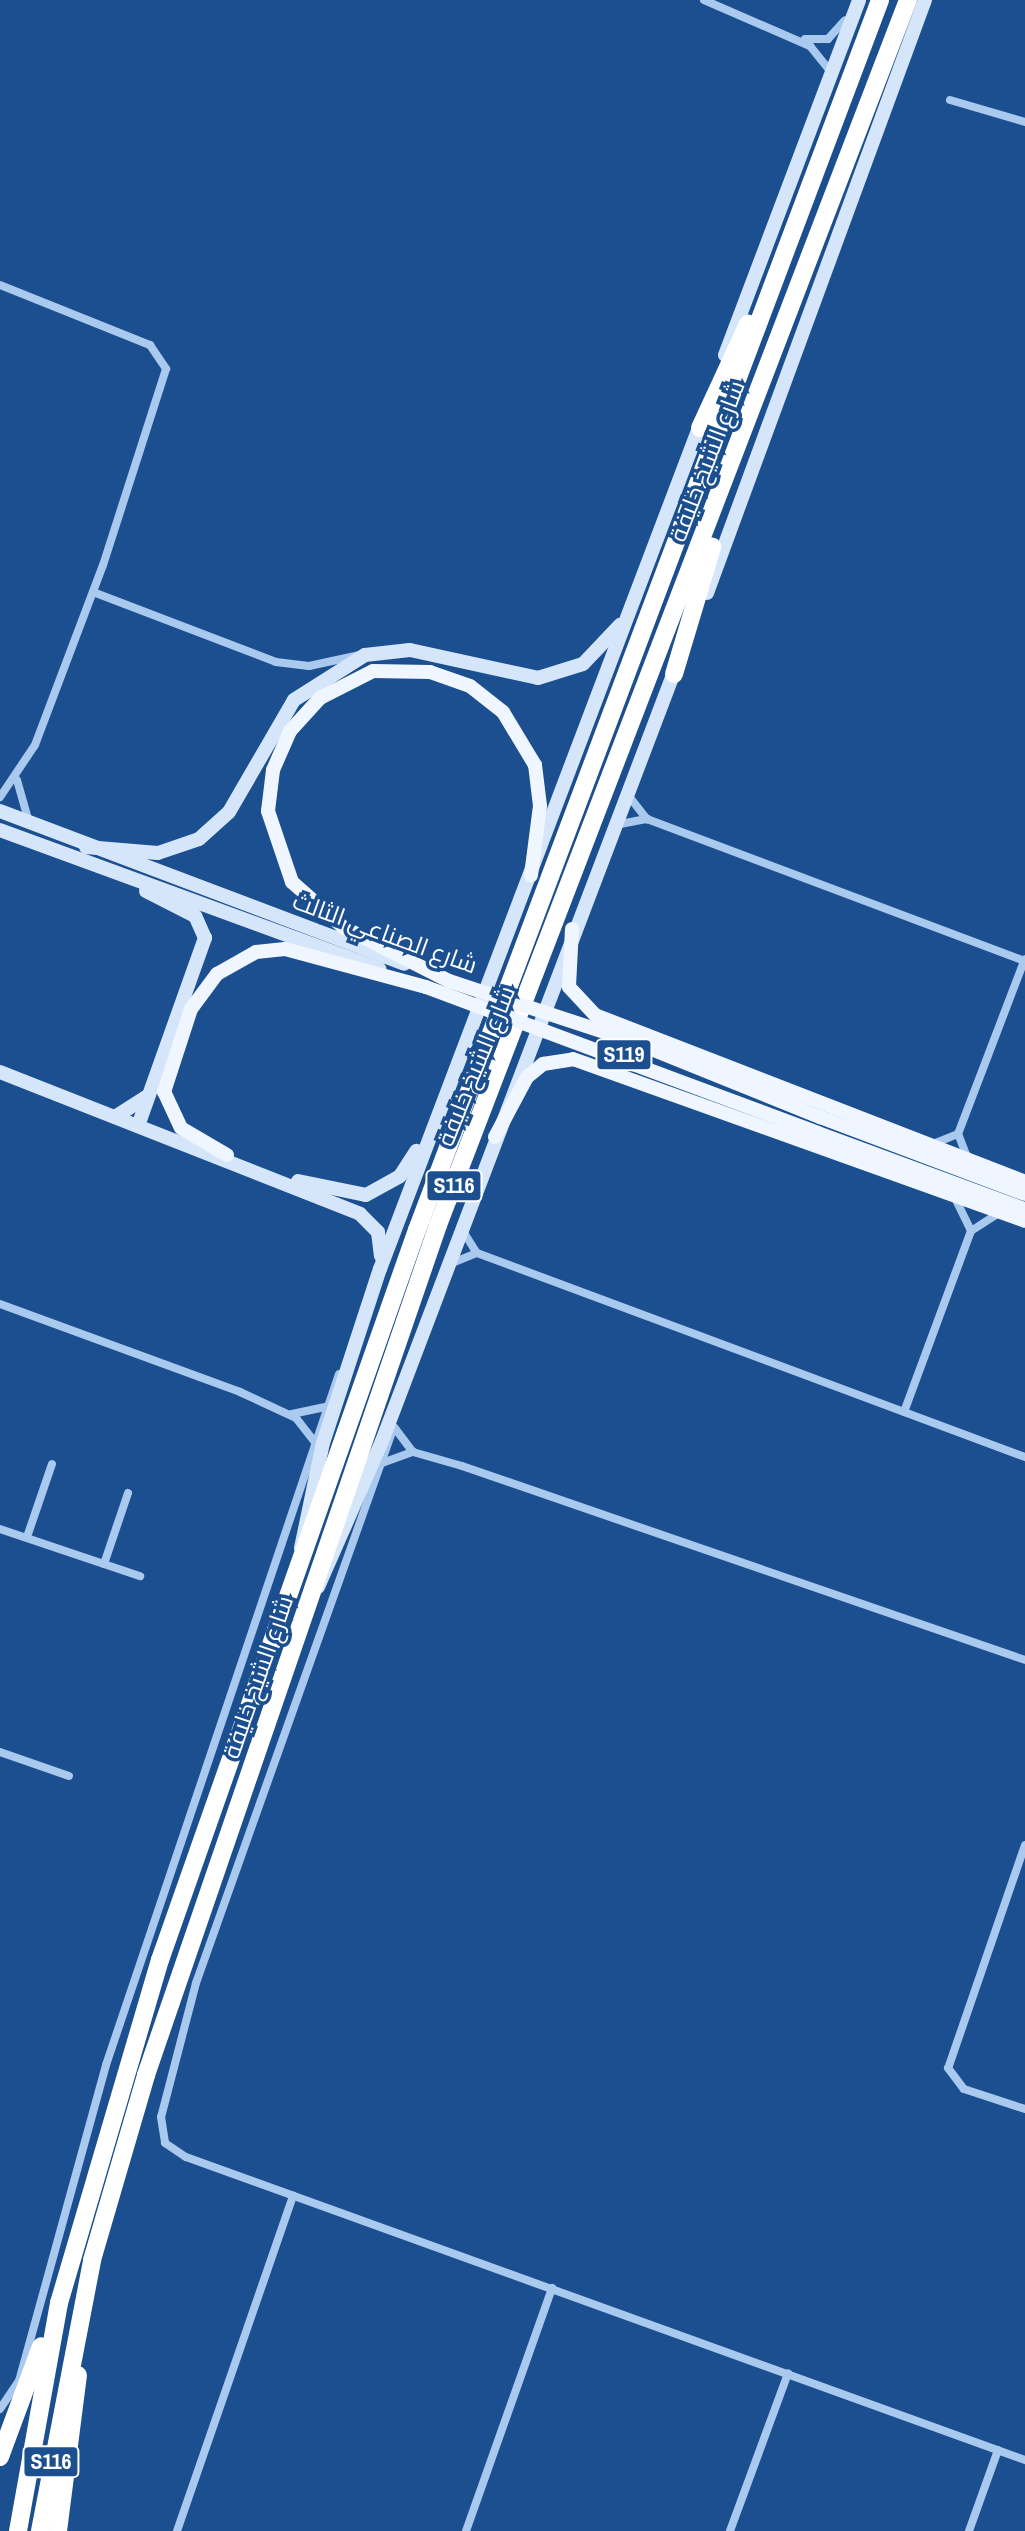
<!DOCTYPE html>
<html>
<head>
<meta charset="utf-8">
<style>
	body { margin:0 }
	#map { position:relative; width:1025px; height:2531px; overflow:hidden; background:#1b4f8f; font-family:"Archivo Narrow",Cairo,sans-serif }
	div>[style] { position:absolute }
	.street>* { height:8px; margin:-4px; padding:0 4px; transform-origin:4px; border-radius:4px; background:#a9c9ee }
	.secondary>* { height:14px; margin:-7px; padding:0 7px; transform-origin:7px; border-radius:7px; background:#d6e6fa }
	.primary>* { height:14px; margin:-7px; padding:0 7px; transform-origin:7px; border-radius:7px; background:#f0f6ff }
	.highway>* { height:18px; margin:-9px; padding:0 9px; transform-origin:9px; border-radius:9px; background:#fff }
	.primary-bridge>* { height:14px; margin:-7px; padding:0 7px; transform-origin:7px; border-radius:7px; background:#f0f6ff }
	span { translate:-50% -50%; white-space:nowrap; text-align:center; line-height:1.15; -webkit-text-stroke:7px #1b4f8f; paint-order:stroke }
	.shield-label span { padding:2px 6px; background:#1b4f8f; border:2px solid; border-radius:6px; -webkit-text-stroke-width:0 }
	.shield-label { font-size:22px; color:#fff; font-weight:700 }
	.street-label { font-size:24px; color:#fff }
</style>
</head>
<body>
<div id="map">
	<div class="street">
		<i style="left:704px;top:0;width:116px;rotate:23.5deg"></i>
		<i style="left:810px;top:46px;width:33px;rotate:51deg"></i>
		<i style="left:805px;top:39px;width:23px"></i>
		<i style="left:828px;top:39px;width:25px;rotate:-48deg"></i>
		<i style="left:950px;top:100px;width:78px;rotate:16.3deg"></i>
		<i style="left:0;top:285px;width:162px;rotate:21.8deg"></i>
		<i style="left:150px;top:345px;width:29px;rotate:56deg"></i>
		<i style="left:166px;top:369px;width:206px;rotate:107.8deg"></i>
		<i style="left:103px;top:565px;width:192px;rotate:110.7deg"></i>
		<i style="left:35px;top:745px;width:63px;rotate:123.9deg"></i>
		<i style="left:93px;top:592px;width:196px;rotate:20.9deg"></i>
		<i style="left:276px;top:662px;width:33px;rotate:7deg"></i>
		<i style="left:309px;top:666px;width:52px;rotate:-12.2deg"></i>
		<i style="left:17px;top:780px;width:41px;rotate:74.2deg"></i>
		<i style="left:628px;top:795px;width:31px;rotate:52deg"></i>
		<i style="left:615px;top:825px;width:33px;rotate:-11deg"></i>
		<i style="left:647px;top:819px;width:404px;rotate:20.6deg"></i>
		<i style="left:933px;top:1144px;width:27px;rotate:-22deg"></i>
		<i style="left:967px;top:1157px;width:25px;rotate:-111deg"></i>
		<i style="left:958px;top:1134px;width:187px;rotate:-69.1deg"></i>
		<i style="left:956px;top:1200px;width:34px;rotate:64deg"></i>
		<i style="left:463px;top:1231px;width:26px;rotate:58deg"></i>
		<i style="left:477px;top:1253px;width:585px;rotate:20.42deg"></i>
		<i style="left:452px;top:1263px;width:27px;rotate:-22deg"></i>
		<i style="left:0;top:1304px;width:256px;rotate:20.1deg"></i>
		<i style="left:240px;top:1392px;width:62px;rotate:24.9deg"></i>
		<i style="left:296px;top:1418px;width:29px;rotate:52deg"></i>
		<i style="left:904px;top:1412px;width:193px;rotate:-69.7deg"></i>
		<i style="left:971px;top:1231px;width:33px;rotate:-33deg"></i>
		<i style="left:292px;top:1414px;width:35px;rotate:-12deg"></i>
		<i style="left:394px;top:1427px;width:31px;rotate:53deg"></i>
		<i style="left:391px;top:1435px;width:582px;rotate:109.59deg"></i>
		<i style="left:196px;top:1983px;width:138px;rotate:104.6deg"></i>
		<i style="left:161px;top:2117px;width:26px;rotate:81deg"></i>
		<i style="left:165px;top:2143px;width:25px;rotate:34deg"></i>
		<i style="left:186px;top:2157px;width:892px;rotate:19.86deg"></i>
		<i style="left:382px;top:1463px;width:33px;rotate:-20deg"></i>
		<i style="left:413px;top:1452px;width:51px;rotate:15.9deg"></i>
		<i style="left:462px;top:1466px;width:595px;rotate:19.01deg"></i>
		<i style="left:0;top:1529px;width:148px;rotate:18.6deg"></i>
		<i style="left:27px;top:1537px;width:77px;rotate:-71.1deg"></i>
		<i style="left:104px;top:1564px;width:75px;rotate:-71.3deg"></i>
		<i style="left:0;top:1752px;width:73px;rotate:19.2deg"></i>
		<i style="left:1025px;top:1845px;width:236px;rotate:109deg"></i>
		<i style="left:948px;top:2068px;width:26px;rotate:53deg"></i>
		<i style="left:964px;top:2089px;width:64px;rotate:18.2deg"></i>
		<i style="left:0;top:2409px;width:34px;rotate:-56deg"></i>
		<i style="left:19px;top:2381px;width:328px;rotate:-74.6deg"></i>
		<i style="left:106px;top:2065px;width:729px;rotate:-71.37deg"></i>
		<i style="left:177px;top:2531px;width:355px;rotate:-70.9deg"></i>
		<i style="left:466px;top:2531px;width:258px;rotate:-70.5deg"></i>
		<i style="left:730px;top:2531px;width:168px;rotate:-69.8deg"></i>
		<i style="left:969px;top:2531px;width:86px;rotate:-70.3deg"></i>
	</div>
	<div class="secondary">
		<i style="left:725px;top:355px;width:379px;rotate:-69.3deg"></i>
		<i style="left:707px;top:593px;width:632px;rotate:-69.82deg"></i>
		<i style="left:0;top:811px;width:432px;rotate:20.7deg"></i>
		<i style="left:0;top:830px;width:404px;rotate:20.1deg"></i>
		<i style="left:86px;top:847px;width:72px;rotate:4.8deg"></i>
		<i style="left:158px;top:853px;width:43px;rotate:-18.9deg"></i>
		<i style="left:199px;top:839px;width:40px;rotate:-42deg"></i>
		<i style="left:229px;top:812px;width:129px;rotate:-59.9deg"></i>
		<i style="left:294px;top:700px;width:84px;rotate:-32.4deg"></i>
		<i style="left:365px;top:655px;width:45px;rotate:-6.3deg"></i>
		<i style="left:410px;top:650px;width:131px;rotate:12.3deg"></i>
		<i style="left:538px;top:678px;width:47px;rotate:-17.3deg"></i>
		<i style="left:583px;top:664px;width:54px;rotate:-46.5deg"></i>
		<i style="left:0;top:1072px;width:387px;rotate:21.5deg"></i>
		<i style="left:360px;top:1214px;width:25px;rotate:45deg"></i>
		<i style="left:378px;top:1232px;width:24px;rotate:83deg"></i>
		<i style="left:115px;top:1117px;width:40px;rotate:-32.9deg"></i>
		<i style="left:138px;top:1126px;width:200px;rotate:-70.4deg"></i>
		<i style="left:205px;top:938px;width:24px;rotate:-114deg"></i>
		<i style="left:195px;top:916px;width:55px;rotate:-153deg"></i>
		<i style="left:298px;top:1181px;width:69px;rotate:11.6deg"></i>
		<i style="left:366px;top:1195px;width:39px;rotate:-29deg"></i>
		<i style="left:400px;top:1176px;width:30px;rotate:-57deg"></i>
		<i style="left:301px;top:1548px;width:107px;rotate:-78.2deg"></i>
		<i style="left:323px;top:1443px;width:183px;rotate:-71.9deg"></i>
		<i style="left:380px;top:1269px;width:908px;rotate:-69.23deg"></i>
		<i style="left:318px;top:1587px;width:159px;rotate:-66.3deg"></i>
		<i style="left:382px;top:1441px;width:828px;rotate:-69.2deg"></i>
	</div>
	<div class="primary">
		<i style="left:572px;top:929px;width:58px;rotate:93deg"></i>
		<i style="left:569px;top:987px;width:38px;rotate:47deg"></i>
		<i style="left:595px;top:1015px;width:461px;rotate:21.2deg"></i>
		<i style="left:449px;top:981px;width:119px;rotate:-153deg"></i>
		<i style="left:343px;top:927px;width:68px;rotate:-138.6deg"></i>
		<i style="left:292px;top:882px;width:75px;rotate:-108.7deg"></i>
		<i style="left:268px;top:811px;width:41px;rotate:-83deg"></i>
		<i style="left:273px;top:770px;width:43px;rotate:-66.4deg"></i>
		<i style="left:290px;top:731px;width:45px;rotate:-47.7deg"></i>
		<i style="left:320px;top:698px;width:59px;rotate:-27deg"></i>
		<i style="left:373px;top:671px;width:57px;rotate:1deg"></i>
		<i style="left:430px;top:672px;width:42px;rotate:19.3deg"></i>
		<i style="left:470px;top:686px;width:42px;rotate:38.2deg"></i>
		<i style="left:503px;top:712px;width:62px;rotate:58.9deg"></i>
		<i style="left:535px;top:765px;width:41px;rotate:83deg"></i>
		<i style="left:540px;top:806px;width:70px;rotate:97.4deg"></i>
		<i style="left:820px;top:1117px;width:219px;rotate:20.6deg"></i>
		<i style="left:818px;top:1133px;width:221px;rotate:20.2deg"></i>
		<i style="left:495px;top:1137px;width:68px;rotate:-61.9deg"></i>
		<i style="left:527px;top:1077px;width:21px;rotate:-39deg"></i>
		<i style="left:543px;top:1064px;width:30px;rotate:-9deg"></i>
		<i style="left:573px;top:1059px;width:480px;rotate:19.7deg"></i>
		<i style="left:227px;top:1155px;width:53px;rotate:-149.6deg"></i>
		<i style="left:181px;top:1128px;width:40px;rotate:-115deg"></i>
		<i style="left:164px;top:1092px;width:87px;rotate:-72deg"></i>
		<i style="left:191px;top:1009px;width:44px;rotate:-53.4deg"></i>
		<i style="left:217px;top:974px;width:45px;rotate:-29.4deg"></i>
		<i style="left:256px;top:952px;width:29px;rotate:-6deg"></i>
		<i style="left:285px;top:949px;width:146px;rotate:15.1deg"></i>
	</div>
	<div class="highway">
		<i style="left:700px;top:428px;width:115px;rotate:-65.2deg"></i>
		<i style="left:674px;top:674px;width:133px;rotate:-73.3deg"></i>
		<i style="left:0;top:2457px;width:118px;rotate:-69.7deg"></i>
		<i style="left:18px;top:2531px;width:232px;rotate:-79.8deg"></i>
		<i style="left:59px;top:2303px;width:358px;rotate:-73.6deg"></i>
		<i style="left:160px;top:1960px;width:774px;rotate:-70.61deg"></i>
		<i style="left:417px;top:1230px;width:1314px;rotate:-69.37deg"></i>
		<i style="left:40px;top:2531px;width:276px;rotate:-79.1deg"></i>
		<i style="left:92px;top:2260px;width:193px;rotate:-73.7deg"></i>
		<i style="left:146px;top:2075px;width:899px;rotate:-71.04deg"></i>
		<i style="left:438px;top:1225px;width:1312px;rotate:-69.01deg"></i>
		<i style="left:58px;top:2531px;width:157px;rotate:-82.7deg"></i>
	</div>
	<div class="primary-bridge">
		<i style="left:449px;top:981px;width:195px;rotate:18.2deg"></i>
		<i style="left:634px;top:1042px;width:201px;rotate:22deg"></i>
		<i style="left:426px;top:987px;width:418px;rotate:20.4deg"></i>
	</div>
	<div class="shield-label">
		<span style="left:624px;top:1055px">S119</span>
		<span style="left:454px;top:1186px">S116</span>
		<span style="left:51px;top:2462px">S116</span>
	</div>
	<div class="street-label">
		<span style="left:707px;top:461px;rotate:-69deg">شارع الشيخ خليفة</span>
		<span style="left:385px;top:933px;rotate:20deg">شارع الصناعي الثالث</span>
		<span style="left:476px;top:1066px;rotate:-68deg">شارع الشيخ خليفة</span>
		<span style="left:258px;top:1677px;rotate:-71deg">شارع الشيخ خليفة</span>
	</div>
</div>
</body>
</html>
